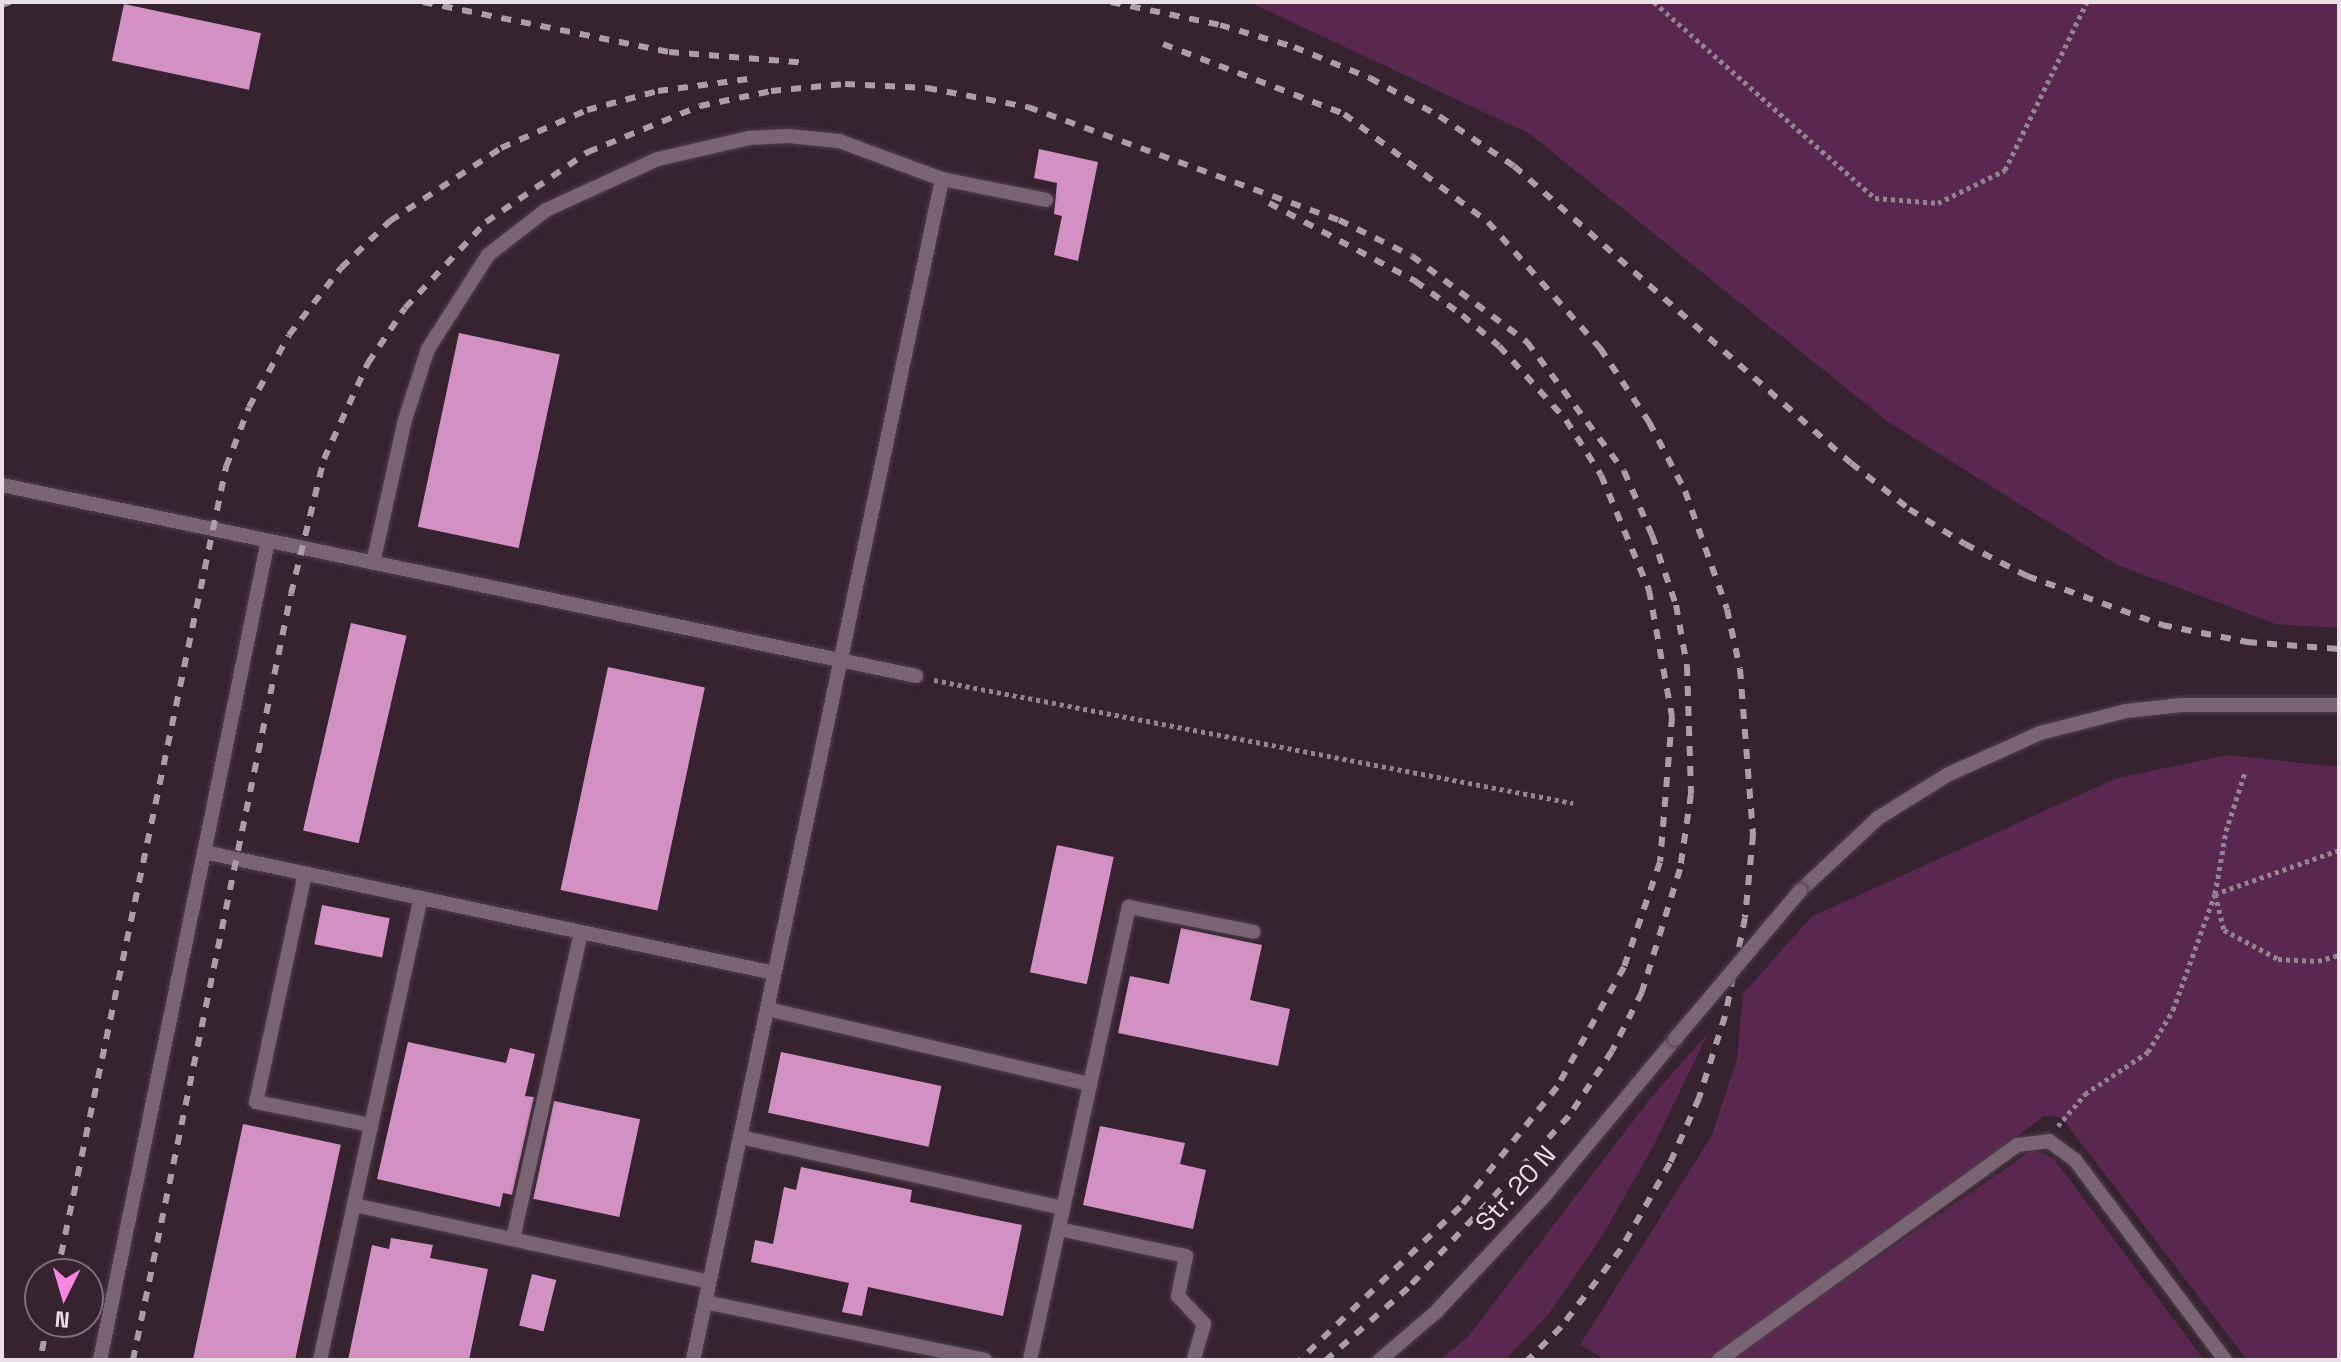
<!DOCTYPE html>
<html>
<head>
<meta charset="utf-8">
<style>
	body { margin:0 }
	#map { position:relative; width:2341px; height:1362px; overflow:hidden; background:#352330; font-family:"Space Grotesk",sans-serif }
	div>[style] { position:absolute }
	.green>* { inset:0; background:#5a284f }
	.building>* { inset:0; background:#d391c2; transform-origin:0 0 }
	.path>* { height:5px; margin-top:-2.5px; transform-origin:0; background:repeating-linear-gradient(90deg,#93858f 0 4px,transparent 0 8px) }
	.roads { filter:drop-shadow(0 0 2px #4e3f4a) drop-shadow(0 0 2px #4e3f4a) }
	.service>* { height:14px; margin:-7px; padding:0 7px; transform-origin:7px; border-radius:7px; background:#796473 }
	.rail>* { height:6px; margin-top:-3px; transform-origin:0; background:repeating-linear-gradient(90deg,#ac9ea8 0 10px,transparent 0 20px) }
	.bridges { filter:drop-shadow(0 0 2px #4e3f4a) drop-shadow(0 0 2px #4e3f4a) }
	.service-bridge>* { height:14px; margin:-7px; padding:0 7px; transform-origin:7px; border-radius:7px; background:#796473 }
	span { translate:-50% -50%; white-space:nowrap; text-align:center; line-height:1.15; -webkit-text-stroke:8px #352330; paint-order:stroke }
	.street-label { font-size:26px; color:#ebdfe7 }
	.frame { position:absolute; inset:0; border:4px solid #ebdfe7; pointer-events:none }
	.north { position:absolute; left:24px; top:1258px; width:80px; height:80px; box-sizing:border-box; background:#352330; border:2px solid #7e6e79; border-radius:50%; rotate:185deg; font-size:22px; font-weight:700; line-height:32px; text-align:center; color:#ebdfe7 }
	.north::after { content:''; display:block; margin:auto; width:28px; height:36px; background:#fd86e1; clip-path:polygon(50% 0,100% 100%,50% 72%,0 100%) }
</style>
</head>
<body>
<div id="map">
	<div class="green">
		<i style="clip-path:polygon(1249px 2px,2339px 2px,2339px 628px,2276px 624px,2117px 565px,1887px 421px,1530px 134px)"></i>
		<i style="clip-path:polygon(2228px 755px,2339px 767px,2339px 1360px,2247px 1360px,2062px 1118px,2052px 1116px,2044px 1116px,1708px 1360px,1606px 1360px,1580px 1345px,1712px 1135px,1737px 1059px,1743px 994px,1811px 917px,2117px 778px)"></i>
		<i style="clip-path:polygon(1708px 1033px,1652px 1149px,1599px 1241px,1547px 1316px,1505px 1360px,1440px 1360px,1468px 1337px,1650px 1099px)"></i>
		<i style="clip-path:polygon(2034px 1149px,2054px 1159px,2204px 1360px,1728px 1360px)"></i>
	</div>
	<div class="building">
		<i style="left:124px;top:4px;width:140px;height:58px;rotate:12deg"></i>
		<i style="clip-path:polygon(1039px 149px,1098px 162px,1078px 261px,1054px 255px,1062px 216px,1054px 214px,1057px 183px,1034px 178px)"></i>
		<i style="left:459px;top:333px;width:103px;height:198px;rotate:12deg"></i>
		<i style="left:351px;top:623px;width:57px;height:213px;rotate:13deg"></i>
		<i style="left:608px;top:667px;width:99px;height:228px;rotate:12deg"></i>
		<i style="left:1057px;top:845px;width:58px;height:130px;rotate:12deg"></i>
		<i style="left:322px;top:905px;width:69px;height:40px;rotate:11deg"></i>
		<i style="clip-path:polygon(1181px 928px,1262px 945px,1250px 1000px,1290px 1009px,1278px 1066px,1118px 1033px,1130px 976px,1169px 984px)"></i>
		<i style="clip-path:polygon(408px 1042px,506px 1063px,510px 1048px,535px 1054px,525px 1096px,534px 1097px,512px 1195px,503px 1193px,500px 1207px,377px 1179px)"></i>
		<i style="left:781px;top:1052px;width:164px;height:62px;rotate:12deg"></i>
		<i style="left:554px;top:1101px;width:88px;height:100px;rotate:12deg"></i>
		<i style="left:243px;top:1124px;width:100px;height:241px;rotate:12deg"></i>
		<i style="clip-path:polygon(1100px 1126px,1185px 1143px,1180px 1164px,1206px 1170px,1193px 1229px,1083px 1205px)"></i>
		<i style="clip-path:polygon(801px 1167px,912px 1190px,910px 1202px,1022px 1225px,1003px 1316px,868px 1287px,862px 1316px,842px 1312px,849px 1283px,751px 1262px,755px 1240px,773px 1244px,784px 1187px,796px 1190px)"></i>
		<i style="clip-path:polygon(391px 1238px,433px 1245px,430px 1258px,488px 1269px,469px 1360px,348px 1360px,372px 1245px,389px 1249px)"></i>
		<i style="left:532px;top:1274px;width:25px;height:53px;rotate:14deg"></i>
	</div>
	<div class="path">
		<i style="left:1654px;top:2px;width:295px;rotate:41.6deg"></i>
		<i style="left:1875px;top:198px;width:63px;rotate:4.5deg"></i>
		<i style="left:1938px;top:203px;width:75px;rotate:-26.2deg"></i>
		<i style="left:2005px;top:170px;width:187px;rotate:-64deg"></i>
		<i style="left:934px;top:680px;width:651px;rotate:10.9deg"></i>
		<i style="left:2339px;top:850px;width:132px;rotate:160.5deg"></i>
		<i style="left:2215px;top:894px;width:37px;rotate:76deg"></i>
		<i style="left:2224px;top:930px;width:61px;rotate:28.2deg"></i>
		<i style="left:2278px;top:959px;width:40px;rotate:2.9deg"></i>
		<i style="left:2318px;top:961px;width:22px;rotate:-16deg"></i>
		<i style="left:2058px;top:1126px;width:42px;rotate:-49.8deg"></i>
		<i style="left:2085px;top:1094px;width:76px;rotate:-33.7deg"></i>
		<i style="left:2148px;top:1052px;width:49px;rotate:-59.2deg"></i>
		<i style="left:2173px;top:1010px;width:123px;rotate:-70.1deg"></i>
		<i style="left:2215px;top:894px;width:64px;rotate:-80.1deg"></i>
		<i style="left:2226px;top:831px;width:62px;rotate:-72.1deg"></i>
	</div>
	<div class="roads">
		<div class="service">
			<i style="left:2px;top:485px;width:934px;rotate:11.8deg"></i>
			<i style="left:373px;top:563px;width:147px;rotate:-77.4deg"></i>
			<i style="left:405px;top:420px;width:75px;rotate:-72.1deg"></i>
			<i style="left:428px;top:349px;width:112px;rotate:-57.4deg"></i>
			<i style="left:488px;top:255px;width:73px;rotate:-37.8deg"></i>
			<i style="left:546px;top:210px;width:123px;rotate:-24.5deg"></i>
			<i style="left:658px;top:159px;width:93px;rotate:-13deg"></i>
			<i style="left:749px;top:138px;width:40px;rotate:-2.9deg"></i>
			<i style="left:789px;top:136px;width:50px;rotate:5.7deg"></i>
			<i style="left:839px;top:141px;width:110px;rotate:20.3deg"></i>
			<i style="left:942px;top:179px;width:106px;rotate:11.4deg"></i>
			<i style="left:204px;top:852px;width:583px;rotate:11.98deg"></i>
			<i style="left:305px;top:874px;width:233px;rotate:102.1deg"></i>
			<i style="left:256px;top:1102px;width:117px;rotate:11.3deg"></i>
			<i style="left:1800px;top:891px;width:107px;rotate:-43.1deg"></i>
			<i style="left:1878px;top:818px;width:81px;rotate:-31.9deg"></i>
			<i style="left:1947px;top:775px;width:102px;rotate:-24.3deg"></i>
			<i style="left:2040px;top:733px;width:89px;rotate:-14.3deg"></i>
			<i style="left:2126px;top:711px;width:56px;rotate:-6.1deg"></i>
			<i style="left:2182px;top:705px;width:157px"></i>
			<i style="left:767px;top:1009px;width:332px;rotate:13.1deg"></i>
			<i style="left:740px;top:1137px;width:331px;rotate:12.4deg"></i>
			<i style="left:354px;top:1205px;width:363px;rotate:12.2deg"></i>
			<i style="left:1059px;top:1229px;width:130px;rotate:12deg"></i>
			<i style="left:1186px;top:1256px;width:41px;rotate:101.3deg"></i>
			<i style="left:1178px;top:1296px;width:38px;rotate:47deg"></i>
			<i style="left:1204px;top:1324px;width:37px;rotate:106deg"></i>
			<i style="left:513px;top:1239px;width:314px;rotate:-77.5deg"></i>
			<i style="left:705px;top:1302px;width:286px;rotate:11.7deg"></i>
			<i style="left:100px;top:1360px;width:836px;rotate:-78.41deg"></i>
			<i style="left:320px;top:1360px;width:473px;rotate:-77.7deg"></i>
			<i style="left:693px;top:1360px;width:1207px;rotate:-78.09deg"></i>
			<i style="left:1030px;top:1360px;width:464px;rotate:-77.7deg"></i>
			<i style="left:1129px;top:907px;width:127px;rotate:11.3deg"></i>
			<i style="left:1380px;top:1360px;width:74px;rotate:-40.6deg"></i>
			<i style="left:1436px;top:1312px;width:161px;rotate:-47deg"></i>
			<i style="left:1546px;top:1194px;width:202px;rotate:-50.2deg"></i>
			<i style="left:1719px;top:1360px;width:367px;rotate:-35.8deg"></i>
			<i style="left:2017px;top:1145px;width:32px;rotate:-7deg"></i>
			<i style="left:2049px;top:1141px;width:32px;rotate:36deg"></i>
			<i style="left:2075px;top:1160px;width:250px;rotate:53.1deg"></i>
		</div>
	</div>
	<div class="rail">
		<i style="left:423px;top:2px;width:251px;rotate:11.5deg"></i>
		<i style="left:669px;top:52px;width:139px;rotate:4.5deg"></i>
		<i style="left:1111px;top:2px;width:111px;rotate:11.9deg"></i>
		<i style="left:1220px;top:25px;width:77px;rotate:16.6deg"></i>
		<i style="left:1294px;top:47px;width:82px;rotate:22.2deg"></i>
		<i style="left:1370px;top:78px;width:79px;rotate:28.8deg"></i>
		<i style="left:1439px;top:116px;width:90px;rotate:33.7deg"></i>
		<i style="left:1514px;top:166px;width:449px;rotate:41.4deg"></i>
		<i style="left:1851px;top:463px;width:74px;rotate:38.4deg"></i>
		<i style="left:1909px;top:509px;width:66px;rotate:32deg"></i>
		<i style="left:1965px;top:544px;width:70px;rotate:27.3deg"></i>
		<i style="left:2027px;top:576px;width:144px;rotate:19.9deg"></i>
		<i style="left:2162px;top:625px;width:87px;rotate:11.3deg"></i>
		<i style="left:2247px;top:642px;width:92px;rotate:4.4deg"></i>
		<i style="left:2px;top:5px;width:9px;rotate:-21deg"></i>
		<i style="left:1163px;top:44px;width:194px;rotate:21.1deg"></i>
		<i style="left:1344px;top:114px;width:180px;rotate:36.9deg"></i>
		<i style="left:1488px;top:222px;width:169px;rotate:48.4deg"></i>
		<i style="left:1600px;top:348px;width:89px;rotate:56.5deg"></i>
		<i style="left:1649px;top:422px;width:78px;rotate:62.4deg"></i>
		<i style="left:1685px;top:491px;width:125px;rotate:70.4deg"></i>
		<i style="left:1727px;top:609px;width:61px;rotate:77.8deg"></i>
		<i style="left:1740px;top:669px;width:167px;rotate:85.5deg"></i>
		<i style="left:1753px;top:835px;width:83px;rotate:95.5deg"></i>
		<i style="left:1745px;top:918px;width:100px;rotate:101.5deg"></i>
		<i style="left:1725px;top:1016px;width:86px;rotate:107.6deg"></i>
		<i style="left:1699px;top:1098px;width:71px;rotate:114deg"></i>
		<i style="left:1670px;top:1163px;width:99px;rotate:119.7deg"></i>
		<i style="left:1621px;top:1249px;width:98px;rotate:127.6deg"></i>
		<i style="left:1561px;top:1327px;width:47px;rotate:135deg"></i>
		<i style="left:1269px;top:203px;width:166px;rotate:28.1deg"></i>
		<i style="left:1415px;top:281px;width:58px;rotate:35.9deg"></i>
		<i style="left:1462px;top:315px;width:48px;rotate:40deg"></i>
		<i style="left:1499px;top:346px;width:100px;rotate:47.8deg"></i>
		<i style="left:1566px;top:420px;width:65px;rotate:57.5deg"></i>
		<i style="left:1601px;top:475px;width:125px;rotate:67.3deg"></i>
		<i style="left:1649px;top:590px;width:129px;rotate:79.7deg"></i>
		<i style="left:1672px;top:717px;width:145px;rotate:94.7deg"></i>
		<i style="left:1660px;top:862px;width:111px;rotate:108.9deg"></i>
		<i style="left:1624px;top:967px;width:137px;rotate:119.2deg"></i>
		<i style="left:1557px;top:1087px;width:154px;rotate:128.9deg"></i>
		<i style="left:1460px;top:1207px;width:221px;rotate:136.3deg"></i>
		<i style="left:57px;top:1274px;width:825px;rotate:-78.17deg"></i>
		<i style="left:226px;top:467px;width:64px;rotate:-69deg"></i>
		<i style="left:249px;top:407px;width:82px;rotate:-60.9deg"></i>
		<i style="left:289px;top:335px;width:85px;rotate:-52.2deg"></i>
		<i style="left:341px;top:268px;width:68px;rotate:-43.8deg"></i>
		<i style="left:390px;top:221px;width:133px;rotate:-33.3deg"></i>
		<i style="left:501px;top:148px;width:94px;rotate:-23.8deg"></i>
		<i style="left:587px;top:110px;width:73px;rotate:-15deg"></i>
		<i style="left:658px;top:91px;width:91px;rotate:-7.6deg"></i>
		<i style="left:42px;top:1351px;width:29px;rotate:-80deg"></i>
		<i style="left:133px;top:1360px;width:782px;rotate:-78.35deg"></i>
		<i style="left:291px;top:594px;width:139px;rotate:-76.3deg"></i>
		<i style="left:324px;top:459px;width:106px;rotate:-65.4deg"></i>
		<i style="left:368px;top:363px;width:66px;rotate:-56.1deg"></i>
		<i style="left:405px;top:308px;width:118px;rotate:-46.7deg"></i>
		<i style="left:486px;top:222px;width:124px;rotate:-34.5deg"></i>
		<i style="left:588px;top:152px;width:121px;rotate:-22.3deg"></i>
		<i style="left:700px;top:106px;width:73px;rotate:-11.9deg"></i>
		<i style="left:771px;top:91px;width:74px;rotate:-5.4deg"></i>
		<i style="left:845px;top:84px;width:82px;rotate:2.8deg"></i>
		<i style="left:927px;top:88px;width:103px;rotate:10.7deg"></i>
		<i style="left:1028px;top:107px;width:331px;rotate:20deg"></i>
		<i style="left:1339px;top:220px;width:81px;rotate:26.3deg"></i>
		<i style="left:1412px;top:256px;width:144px;rotate:36.8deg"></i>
		<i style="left:1527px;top:342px;width:161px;rotate:53.1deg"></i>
		<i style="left:1624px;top:471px;width:70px;rotate:66.4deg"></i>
		<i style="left:1652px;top:535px;width:74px;rotate:71.1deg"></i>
		<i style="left:1676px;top:605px;width:62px;rotate:79.8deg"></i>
		<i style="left:1687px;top:666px;width:128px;rotate:88.2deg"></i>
		<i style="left:1691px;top:794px;width:76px;rotate:98.3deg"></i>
		<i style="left:1680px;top:869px;width:129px;rotate:107.2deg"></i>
		<i style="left:1642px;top:992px;width:66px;rotate:117deg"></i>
		<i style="left:1612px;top:1051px;width:78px;rotate:123.5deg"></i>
		<i style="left:1569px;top:1116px;width:236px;rotate:133.1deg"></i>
		<i style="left:1408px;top:1288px;width:109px;rotate:138.7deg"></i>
	</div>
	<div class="bridges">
		<div class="service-bridge">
			<i style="left:1675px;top:1039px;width:194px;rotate:-49.8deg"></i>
		</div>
	</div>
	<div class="street-label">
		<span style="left:1516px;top:1189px;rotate:-48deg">Str. 20 N</span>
	</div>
	<div class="frame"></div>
	<div class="north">N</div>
</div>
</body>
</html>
